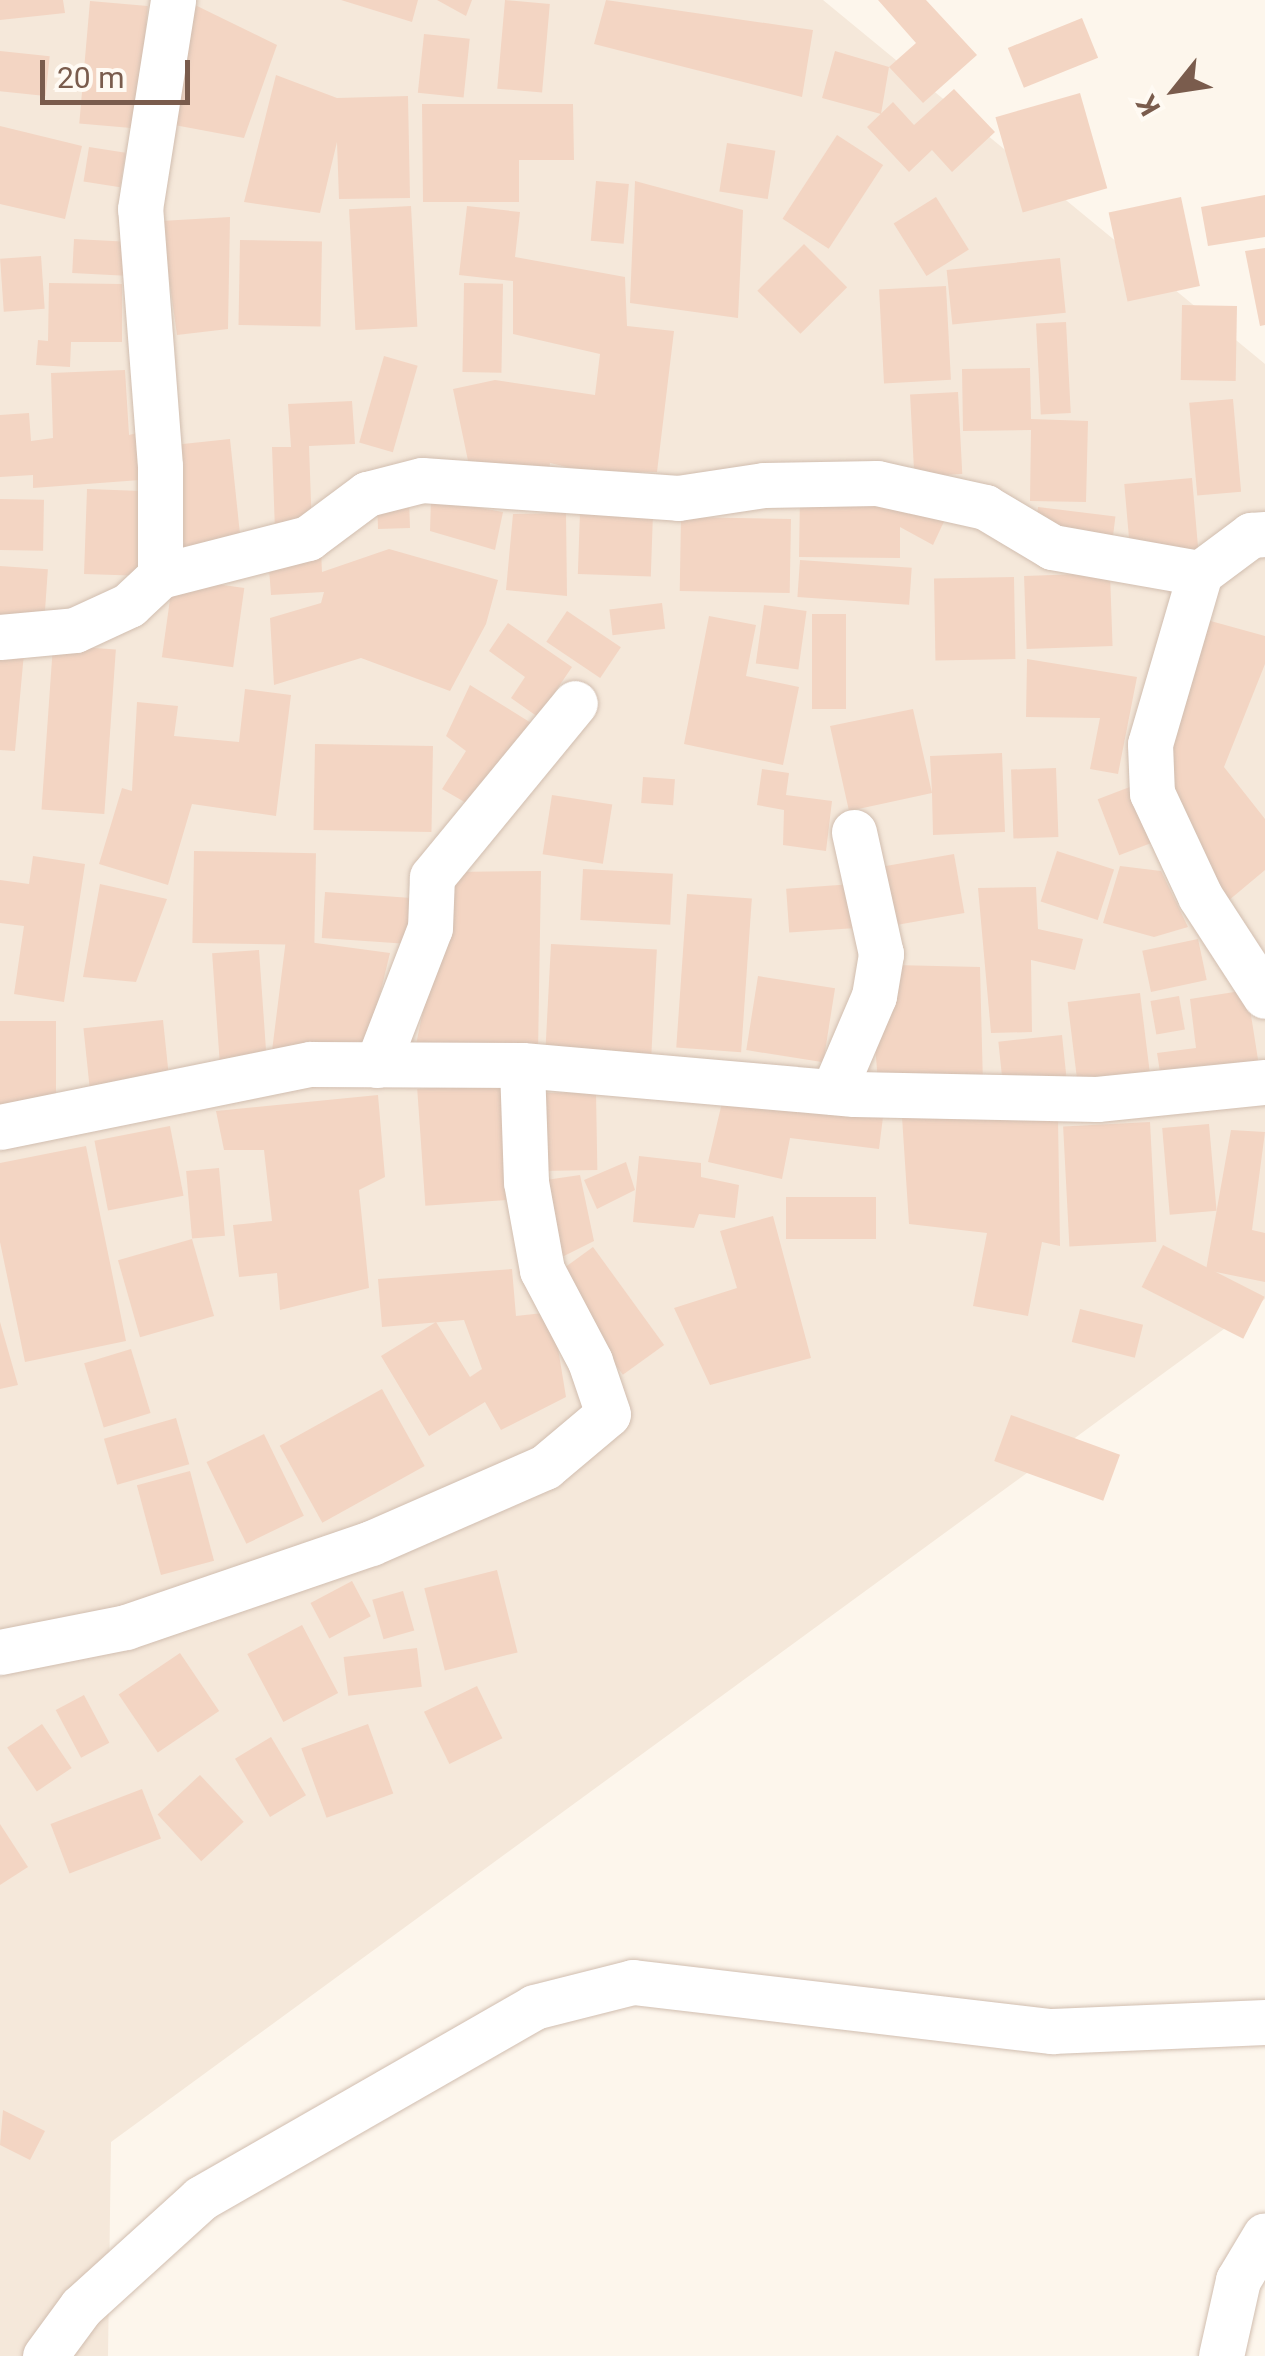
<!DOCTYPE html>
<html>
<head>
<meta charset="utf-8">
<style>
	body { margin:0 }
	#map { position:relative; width:1265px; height:2356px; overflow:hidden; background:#fdf6ec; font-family:Roboto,sans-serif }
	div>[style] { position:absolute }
	.residential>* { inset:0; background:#f5e8da }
	.building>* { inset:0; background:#f3d5c3; transform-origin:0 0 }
	.roads { filter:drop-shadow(0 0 2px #d1beb0) drop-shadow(0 0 2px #d1beb0) }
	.street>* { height:45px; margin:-22.5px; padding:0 22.5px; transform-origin:22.5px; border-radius:22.5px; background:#fff }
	span { translate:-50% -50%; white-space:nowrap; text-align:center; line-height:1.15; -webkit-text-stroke:8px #fffaf3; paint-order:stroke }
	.north { position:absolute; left:1125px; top:40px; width:100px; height:100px; -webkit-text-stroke:8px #fffaf3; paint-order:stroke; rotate:240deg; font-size:28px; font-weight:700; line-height:40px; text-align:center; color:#7a5c4d }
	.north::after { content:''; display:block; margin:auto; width:35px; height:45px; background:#7a5c4d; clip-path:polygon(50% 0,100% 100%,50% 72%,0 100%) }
	.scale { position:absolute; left:40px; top:60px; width:150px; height:45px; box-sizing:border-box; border:5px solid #7a5c4d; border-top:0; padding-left:12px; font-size:30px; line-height:35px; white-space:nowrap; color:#7a5c4d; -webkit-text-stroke:8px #fffaf3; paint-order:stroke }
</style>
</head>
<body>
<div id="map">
	<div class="residential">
		<i style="clip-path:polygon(0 0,823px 0,1265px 364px,1265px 1299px,111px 2142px,108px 2356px,0 2356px)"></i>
	</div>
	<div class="building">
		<i style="clip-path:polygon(0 0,63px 0,65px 13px,0 20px)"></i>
		<i style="clip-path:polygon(341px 0,418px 0,412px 22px)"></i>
		<i style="clip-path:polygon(437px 0,472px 0,466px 16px)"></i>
		<i style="left:505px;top:0;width:45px;height:89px;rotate:5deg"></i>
		<i style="clip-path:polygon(606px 0,813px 30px,802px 97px,594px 44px)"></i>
		<i style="clip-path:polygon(878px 0,926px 0,977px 55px,923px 103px,889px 67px,881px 114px,822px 98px,835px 51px,889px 67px,916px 43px)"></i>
		<i style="left:90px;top:1px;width:58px;height:123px;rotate:5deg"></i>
		<i style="clip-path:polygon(195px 5px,277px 45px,244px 138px,169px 124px,172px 70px)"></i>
		<i style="left:1082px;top:18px;width:43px;height:80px;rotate:68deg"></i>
		<i style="left:424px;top:34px;width:46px;height:59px;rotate:6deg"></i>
		<i style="left:0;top:51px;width:50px;height:40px;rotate:6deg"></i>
		<i style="clip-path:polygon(276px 75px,337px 98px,408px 96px,410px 198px,339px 199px,337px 142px,320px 213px,244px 202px)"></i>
		<i style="clip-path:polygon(954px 89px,995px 132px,952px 172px,932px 150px,909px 172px,867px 127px,893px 102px,914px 125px)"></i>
		<i style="left:1080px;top:93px;width:99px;height:88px;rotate:74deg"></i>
		<i style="clip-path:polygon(422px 104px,573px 104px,574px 160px,519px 160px,519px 202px,423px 202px)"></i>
		<i style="clip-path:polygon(0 126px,82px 146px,65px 219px,0 204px)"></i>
		<i style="left:837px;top:135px;width:55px;height:100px;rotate:33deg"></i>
		<i style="left:727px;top:143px;width:49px;height:49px;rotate:9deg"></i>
		<i style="left:89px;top:147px;width:37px;height:35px;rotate:9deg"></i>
		<i style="left:596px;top:181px;width:33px;height:60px;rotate:5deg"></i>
		<i style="clip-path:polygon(635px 181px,743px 210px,738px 318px,630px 303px)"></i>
		<i style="clip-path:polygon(1265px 195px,1265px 237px,1208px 246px,1201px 207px)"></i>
		<i style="left:936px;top:197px;width:62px;height:50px;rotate:58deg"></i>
		<i style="left:1181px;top:197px;width:91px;height:74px;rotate:78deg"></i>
		<i style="left:411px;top:206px;width:121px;height:62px;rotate:87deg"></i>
		<i style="clip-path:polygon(467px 206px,520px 212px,515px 257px,625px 277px,627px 326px,674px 331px,657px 472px,584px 471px,550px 463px,547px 484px,471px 475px,453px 389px,495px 380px,595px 395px,600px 354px,513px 334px,513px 281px,459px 275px)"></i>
		<i style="clip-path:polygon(230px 217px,228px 329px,177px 335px,161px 221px)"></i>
		<i style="left:74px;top:239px;width:53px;height:34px;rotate:3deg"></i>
		<i style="left:240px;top:240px;width:82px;height:85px;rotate:1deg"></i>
		<i style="left:804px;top:244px;width:61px;height:66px;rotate:45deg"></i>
		<i style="clip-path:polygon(1265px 248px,1265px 325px,1260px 326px,1245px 251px)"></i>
		<i style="left:41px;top:256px;width:53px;height:41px;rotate:86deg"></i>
		<i style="left:1060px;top:258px;width:55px;height:114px;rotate:84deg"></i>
		<i style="clip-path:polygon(49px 283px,122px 284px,122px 342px,71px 342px,70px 367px,36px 365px,38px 340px,48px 341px)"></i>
		<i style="left:464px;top:283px;width:39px;height:89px;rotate:1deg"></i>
		<i style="left:946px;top:286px;width:94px;height:67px;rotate:87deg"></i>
		<i style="left:1182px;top:305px;width:55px;height:75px;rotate:1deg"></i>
		<i style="left:1066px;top:322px;width:91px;height:30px;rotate:87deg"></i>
		<i style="left:384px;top:356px;width:35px;height:90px;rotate:16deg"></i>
		<i style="clip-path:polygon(1030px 368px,1031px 419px,1088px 421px,1086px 502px,1030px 501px,1031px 430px,963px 431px,962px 369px)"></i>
		<i style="clip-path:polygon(125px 370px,129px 435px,137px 433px,140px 480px,33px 488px,33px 475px,0 477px,0 415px,29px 413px,31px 441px,53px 438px,51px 373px)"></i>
		<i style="left:958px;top:392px;width:82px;height:48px;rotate:87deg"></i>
		<i style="left:1233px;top:399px;width:93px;height:44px;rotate:85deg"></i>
		<i style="clip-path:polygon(352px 401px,355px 444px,309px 446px,312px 530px,275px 531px,272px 447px,291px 447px,288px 404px)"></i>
		<i style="left:230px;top:439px;width:108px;height:57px;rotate:84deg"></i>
		<i style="left:1192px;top:478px;width:71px;height:68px;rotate:85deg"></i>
		<i style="left:87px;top:489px;width:54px;height:85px;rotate:2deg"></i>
		<i style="clip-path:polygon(800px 496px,948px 513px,933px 545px,900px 527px,900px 558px,799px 557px)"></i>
		<i style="left:0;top:499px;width:44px;height:51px;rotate:1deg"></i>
		<i style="left:409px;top:499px;width:29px;height:32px;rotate:88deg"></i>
		<i style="clip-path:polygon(431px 499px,503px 512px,495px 550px,430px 531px)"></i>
		<i style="left:1038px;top:507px;width:78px;height:26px;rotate:7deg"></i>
		<i style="left:580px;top:512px;width:73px;height:62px;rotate:2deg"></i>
		<i style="clip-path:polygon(566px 513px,567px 596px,506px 590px,513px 514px)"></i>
		<i style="left:681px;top:517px;width:110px;height:74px;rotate:1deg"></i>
		<i style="clip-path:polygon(389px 549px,498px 580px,486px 624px,450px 691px,361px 658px,274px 685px,270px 618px,321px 603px,324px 592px,271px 595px,268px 555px,321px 551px,322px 572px)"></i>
		<i style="left:800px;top:560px;width:112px;height:37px;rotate:4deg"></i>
		<i style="left:0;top:566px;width:48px;height:53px;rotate:4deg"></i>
		<i style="left:1110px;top:573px;width:73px;height:86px;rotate:88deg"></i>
		<i style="left:1014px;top:577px;width:82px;height:80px;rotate:89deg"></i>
		<i style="left:173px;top:578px;width:72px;height:80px;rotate:8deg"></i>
		<i style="left:662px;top:603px;width:26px;height:53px;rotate:83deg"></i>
		<i style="left:764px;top:605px;width:43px;height:59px;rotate:8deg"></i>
		<i style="left:567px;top:611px;width:65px;height:37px;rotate:34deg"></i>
		<i style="left:812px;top:614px;width:34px;height:95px"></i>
		<i style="clip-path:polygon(709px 616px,756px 625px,746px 676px,799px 687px,783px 765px,684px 744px)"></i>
		<i style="clip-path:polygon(1207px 620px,1265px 636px,1265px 664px,1224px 767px,1265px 819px,1265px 870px,1228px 901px,1168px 795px,1160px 745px)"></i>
		<i style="clip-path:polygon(508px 623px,572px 667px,538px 717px,511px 698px,525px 677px,489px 651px)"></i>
		<i style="left:53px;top:645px;width:63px;height:165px;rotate:4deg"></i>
		<i style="clip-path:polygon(0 652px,24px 653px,15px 751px,0 750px)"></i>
		<i style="clip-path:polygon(1027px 659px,1137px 677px,1118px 774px,1090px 769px,1100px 718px,1026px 717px)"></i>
		<i style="clip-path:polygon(470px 685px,536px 726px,468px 804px,442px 789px,466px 751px,446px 736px)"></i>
		<i style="clip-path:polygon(245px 689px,291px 695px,276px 816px,192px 804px,168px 885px,99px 864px,122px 788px,132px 791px,137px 702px,178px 706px,174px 736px,239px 742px)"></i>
		<i style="clip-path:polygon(913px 709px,932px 793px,930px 756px,1002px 753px,1005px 832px,933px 835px,932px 793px,849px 811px,830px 726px)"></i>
		<i style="left:315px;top:744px;width:118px;height:86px;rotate:1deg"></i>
		<i style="left:1056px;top:768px;width:69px;height:45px;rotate:88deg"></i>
		<i style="clip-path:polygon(762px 769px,789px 773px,786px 795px,832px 801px,826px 851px,783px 845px,784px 810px,757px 805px)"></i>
		<i style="left:643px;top:777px;width:32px;height:26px;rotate:4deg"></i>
		<i style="left:1135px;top:785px;width:60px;height:40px;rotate:69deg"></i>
		<i style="left:552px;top:795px;width:61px;height:60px;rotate:9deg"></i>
		<i style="left:194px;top:851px;width:122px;height:92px;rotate:1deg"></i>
		<i style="left:1057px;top:851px;width:60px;height:53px;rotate:18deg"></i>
		<i style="left:954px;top:854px;width:60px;height:72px;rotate:80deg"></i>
		<i style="clip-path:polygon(33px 856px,85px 864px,64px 1002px,14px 994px,24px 926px,0 923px,0 880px,29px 884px)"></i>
		<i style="clip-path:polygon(1120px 866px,1161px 871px,1188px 927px,1154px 937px,1103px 923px)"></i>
		<i style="left:583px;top:869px;width:90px;height:51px;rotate:3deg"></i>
		<i style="clip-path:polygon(541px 871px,538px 1054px,414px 1054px,452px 872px)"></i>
		<i style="clip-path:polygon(100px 884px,167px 899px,136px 982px,83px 977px)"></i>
		<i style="left:853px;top:884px;width:44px;height:67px;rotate:86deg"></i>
		<i style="clip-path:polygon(1036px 887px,1038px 929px,1083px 939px,1075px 970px,1031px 960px,1032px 1032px,991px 1033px,978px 888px)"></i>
		<i style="left:325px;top:892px;width:87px;height:46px;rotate:4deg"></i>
		<i style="left:687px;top:894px;width:65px;height:154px;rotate:4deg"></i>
		<i style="clip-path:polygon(286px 939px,390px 953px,367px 1048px,271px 1059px)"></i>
		<i style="left:1198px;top:939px;width:42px;height:57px;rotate:78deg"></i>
		<i style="left:551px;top:944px;width:106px;height:104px;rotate:3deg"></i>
		<i style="left:259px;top:950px;width:110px;height:47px;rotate:86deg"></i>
		<i style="clip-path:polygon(894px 965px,980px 967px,983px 1085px,878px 1082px,875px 1045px)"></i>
		<i style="left:758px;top:976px;width:78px;height:75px;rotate:9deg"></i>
		<i style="clip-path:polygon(1247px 990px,1260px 1072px,1162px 1085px,1157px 1053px,1196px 1048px,1190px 999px)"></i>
		<i style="left:1140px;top:993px;width:86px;height:73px;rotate:83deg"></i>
		<i style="left:1179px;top:996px;width:34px;height:29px;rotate:80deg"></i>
		<i style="left:163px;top:1020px;width:65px;height:80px;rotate:84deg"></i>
		<i style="left:0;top:1021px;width:56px;height:89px"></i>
		<i style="left:1062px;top:1035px;width:46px;height:64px;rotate:84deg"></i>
		<i style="left:503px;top:1083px;width:117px;height:86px;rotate:86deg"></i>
		<i style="left:596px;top:1092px;width:78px;height:56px;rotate:89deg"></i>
		<i style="clip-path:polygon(724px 1094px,883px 1117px,879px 1149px,790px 1138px,782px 1179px,708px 1162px)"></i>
		<i style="clip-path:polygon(378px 1095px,385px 1177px,359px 1190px,369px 1288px,280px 1310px,277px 1273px,239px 1277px,233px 1225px,272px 1221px,264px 1150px,224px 1150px,216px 1111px)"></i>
		<i style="clip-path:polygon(902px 1117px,1058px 1119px,1060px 1246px,1042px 1242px,1028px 1316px,973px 1306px,987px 1233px,909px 1224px)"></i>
		<i style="left:1150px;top:1122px;width:120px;height:87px;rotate:87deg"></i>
		<i style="left:1209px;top:1124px;width:87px;height:47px;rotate:85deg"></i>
		<i style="left:170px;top:1126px;width:71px;height:77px;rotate:79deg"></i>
		<i style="clip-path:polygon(1231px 1130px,1265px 1132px,1252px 1230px,1265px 1233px,1265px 1282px,1206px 1270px)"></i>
		<i style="clip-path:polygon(86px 1146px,126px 1341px,25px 1362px,0 1242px,0 1163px)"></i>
		<i style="clip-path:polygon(639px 1156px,701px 1163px,701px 1177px,739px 1185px,735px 1218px,699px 1214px,694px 1228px,633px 1222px)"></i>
		<i style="clip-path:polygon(626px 1162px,635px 1190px,597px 1209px,584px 1180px)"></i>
		<i style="left:219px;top:1168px;width:68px;height:33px;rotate:85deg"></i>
		<i style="clip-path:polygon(580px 1175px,594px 1241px,550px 1263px,539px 1181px)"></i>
		<i style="left:876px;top:1197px;width:42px;height:90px;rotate:90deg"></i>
		<i style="clip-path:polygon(773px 1216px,811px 1358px,710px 1385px,674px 1308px,737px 1288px,720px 1231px)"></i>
		<i style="left:192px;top:1239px;width:80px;height:77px;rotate:74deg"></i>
		<i style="left:1163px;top:1245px;width:114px;height:47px;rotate:27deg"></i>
		<i style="left:593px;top:1247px;width:121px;height:51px;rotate:54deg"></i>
		<i style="clip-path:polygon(512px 1269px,516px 1316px,552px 1312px,566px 1397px,501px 1430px,485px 1402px,429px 1436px,381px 1356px,436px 1322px,470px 1377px,482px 1369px,464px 1320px,382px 1327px,378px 1279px)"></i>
		<i style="left:1080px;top:1309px;width:65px;height:34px;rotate:14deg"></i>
		<i style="clip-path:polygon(0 1322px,18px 1385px,0 1389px)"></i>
		<i style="left:131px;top:1349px;width:67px;height:49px;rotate:73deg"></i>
		<i style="left:382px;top:1389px;width:88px;height:117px;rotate:61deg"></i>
		<i style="left:1011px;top:1415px;width:116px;height:49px;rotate:20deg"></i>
		<i style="left:176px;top:1418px;width:48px;height:75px;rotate:74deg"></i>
		<i style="left:264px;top:1434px;width:91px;height:64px;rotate:64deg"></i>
		<i style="left:190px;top:1471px;width:93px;height:55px;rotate:75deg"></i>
		<i style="left:497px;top:1570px;width:85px;height:75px;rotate:76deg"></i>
		<i style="left:352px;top:1581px;width:40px;height:47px;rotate:62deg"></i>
		<i style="left:403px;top:1591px;width:41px;height:32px;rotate:74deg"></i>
		<i style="left:302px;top:1625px;width:77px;height:62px;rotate:62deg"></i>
		<i style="left:417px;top:1648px;width:39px;height:74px;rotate:83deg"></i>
		<i style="left:180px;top:1653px;width:70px;height:74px;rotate:56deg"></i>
		<i style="left:477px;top:1686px;width:58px;height:59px;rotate:64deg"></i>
		<i style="left:84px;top:1695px;width:54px;height:32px;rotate:62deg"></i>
		<i style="left:42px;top:1724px;width:53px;height:42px;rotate:56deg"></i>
		<i style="left:368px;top:1724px;width:74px;height:71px;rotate:70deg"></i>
		<i style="left:271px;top:1737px;width:68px;height:42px;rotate:59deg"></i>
		<i style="left:200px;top:1775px;width:64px;height:58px;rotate:47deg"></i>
		<i style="left:142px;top:1789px;width:53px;height:98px;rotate:69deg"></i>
		<i style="clip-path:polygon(0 1824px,28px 1867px,0 1885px)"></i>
		<i style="clip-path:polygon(3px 2110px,45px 2131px,30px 2160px,0 2145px)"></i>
	</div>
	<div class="roads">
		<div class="street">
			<i style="left:1200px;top:573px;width:178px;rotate:106.3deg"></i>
			<i style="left:1150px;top:744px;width:49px;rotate:87.7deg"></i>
			<i style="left:1152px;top:793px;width:114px;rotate:65deg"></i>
			<i style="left:1200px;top:896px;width:119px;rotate:57deg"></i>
			<i style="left:160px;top:576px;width:110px;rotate:-90deg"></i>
			<i style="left:160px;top:466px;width:258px;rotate:-94.4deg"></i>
			<i style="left:140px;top:209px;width:212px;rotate:-81deg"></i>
			<i style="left:0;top:637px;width:75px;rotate:-5.3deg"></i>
			<i style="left:75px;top:630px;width:60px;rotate:-24.8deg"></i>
			<i style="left:129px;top:605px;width:42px;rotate:-43.1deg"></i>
			<i style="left:160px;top:576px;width:153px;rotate:-14.4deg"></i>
			<i style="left:308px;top:538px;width:74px;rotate:-36.7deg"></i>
			<i style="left:367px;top:494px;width:57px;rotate:-14.3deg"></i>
			<i style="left:422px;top:480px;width:257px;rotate:4deg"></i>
			<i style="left:678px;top:498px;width:87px;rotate:-8.6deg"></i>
			<i style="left:764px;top:485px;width:113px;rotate:-1deg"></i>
			<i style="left:877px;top:483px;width:111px;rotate:12.5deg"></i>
			<i style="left:985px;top:507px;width:78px;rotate:30.8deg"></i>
			<i style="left:1052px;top:547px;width:150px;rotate:10deg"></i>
			<i style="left:1200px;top:573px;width:64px;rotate:-36.7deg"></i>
			<i style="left:1251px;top:535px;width:14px;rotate:-4deg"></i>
			<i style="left:377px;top:1065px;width:147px;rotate:-68.9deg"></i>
			<i style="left:430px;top:928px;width:51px;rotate:-87.8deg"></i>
			<i style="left:432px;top:877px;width:225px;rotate:-50.6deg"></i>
			<i style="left:833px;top:1092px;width:104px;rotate:-66.9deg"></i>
			<i style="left:874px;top:996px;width:43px;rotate:-80.5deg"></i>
			<i style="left:881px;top:954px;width:125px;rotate:-102.5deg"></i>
			<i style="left:0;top:1127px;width:316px;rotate:-11.5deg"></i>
			<i style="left:310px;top:1064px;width:212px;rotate:0.3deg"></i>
			<i style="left:522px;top:1065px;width:333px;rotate:5deg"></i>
			<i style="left:854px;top:1094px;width:243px;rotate:1.2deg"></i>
			<i style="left:1097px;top:1099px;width:169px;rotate:-5.8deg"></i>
			<i style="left:0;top:1652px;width:128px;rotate:-11.2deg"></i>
			<i style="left:126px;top:1627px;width:259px;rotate:-18.9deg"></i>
			<i style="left:371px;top:1543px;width:190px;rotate:-23.6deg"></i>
			<i style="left:545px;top:1467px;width:82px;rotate:-40.1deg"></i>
			<i style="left:608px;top:1414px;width:56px;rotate:-108.8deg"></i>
			<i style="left:590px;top:1361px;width:103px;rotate:-117.8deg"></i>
			<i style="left:542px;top:1270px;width:89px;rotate:-100.3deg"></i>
			<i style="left:526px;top:1182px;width:117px;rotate:-92deg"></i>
			<i style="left:45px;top:2356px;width:61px;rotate:-53.7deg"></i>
			<i style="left:81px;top:2307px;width:162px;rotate:-42.2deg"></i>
			<i style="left:201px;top:2198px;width:384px;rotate:-29.8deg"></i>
			<i style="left:534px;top:2007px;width:102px;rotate:-14.2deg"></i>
			<i style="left:633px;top:1982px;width:422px;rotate:6.7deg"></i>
			<i style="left:1052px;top:2031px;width:213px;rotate:-2.4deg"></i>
			<i style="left:1221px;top:2356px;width:78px;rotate:-77.4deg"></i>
			<i style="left:1238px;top:2280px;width:52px;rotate:-59deg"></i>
		</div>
	</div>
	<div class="north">K</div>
	<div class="scale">20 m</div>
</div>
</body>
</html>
